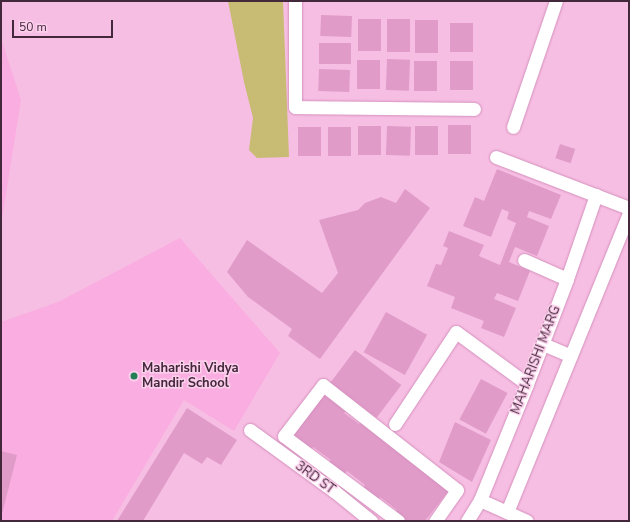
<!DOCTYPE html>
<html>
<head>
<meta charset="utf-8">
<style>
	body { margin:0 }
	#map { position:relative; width:630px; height:522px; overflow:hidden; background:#f7bee3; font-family:"Nunito Sans",sans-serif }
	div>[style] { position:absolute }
	.built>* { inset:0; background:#faade0 }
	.green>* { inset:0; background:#c8bb73 }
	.building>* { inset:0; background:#e09bc9; transform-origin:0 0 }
	.roads { filter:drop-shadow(0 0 1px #d490bd) drop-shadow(0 0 1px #d490bd) }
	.street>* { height:13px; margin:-6.5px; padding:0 6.5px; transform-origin:6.5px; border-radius:6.5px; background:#fff }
	.dots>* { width:11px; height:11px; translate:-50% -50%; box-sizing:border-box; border:2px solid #fcd0ec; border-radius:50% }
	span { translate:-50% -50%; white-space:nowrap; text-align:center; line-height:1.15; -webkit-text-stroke:3px #fcd0ec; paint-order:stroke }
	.street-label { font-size:13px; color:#43283b }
	.poi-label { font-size:13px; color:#43283b; font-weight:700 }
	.left { translate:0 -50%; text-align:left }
	.frame { position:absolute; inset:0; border:2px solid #43283b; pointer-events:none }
	.scale { position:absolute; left:12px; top:20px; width:101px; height:18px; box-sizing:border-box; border:2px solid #43283b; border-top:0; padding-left:5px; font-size:12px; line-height:14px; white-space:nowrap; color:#43283b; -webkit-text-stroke:3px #fcd0ec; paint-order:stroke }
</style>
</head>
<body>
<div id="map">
	<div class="built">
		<i style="clip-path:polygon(1px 38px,21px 100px,1px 225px)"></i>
		<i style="clip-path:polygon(180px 238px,280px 353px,234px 431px,184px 400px,112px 521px,1px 521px,1px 322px,58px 302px)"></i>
	</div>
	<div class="green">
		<i style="clip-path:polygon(228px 1px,283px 1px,289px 157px,257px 158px,249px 150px,253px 118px,244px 82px)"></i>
	</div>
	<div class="building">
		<i style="left:321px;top:15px;width:31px;height:21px;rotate:2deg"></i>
		<i style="left:358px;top:19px;width:23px;height:32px"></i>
		<i style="left:387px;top:19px;width:23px;height:33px"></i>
		<i style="left:415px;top:20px;width:23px;height:33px"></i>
		<i style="left:450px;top:23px;width:23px;height:29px"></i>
		<i style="left:319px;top:43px;width:32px;height:21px"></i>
		<i style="left:387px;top:59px;width:23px;height:31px;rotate:2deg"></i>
		<i style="left:357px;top:60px;width:23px;height:29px"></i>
		<i style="left:414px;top:61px;width:23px;height:30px"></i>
		<i style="left:450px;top:61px;width:23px;height:29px"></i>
		<i style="left:319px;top:69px;width:31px;height:22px;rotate:2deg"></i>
		<i style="left:448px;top:125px;width:23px;height:29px"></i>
		<i style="left:358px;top:126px;width:23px;height:29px"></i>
		<i style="left:387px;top:126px;width:24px;height:29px;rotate:2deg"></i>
		<i style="left:415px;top:126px;width:23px;height:29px"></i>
		<i style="left:298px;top:127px;width:23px;height:29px"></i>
		<i style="left:328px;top:127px;width:23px;height:29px"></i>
		<i style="left:560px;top:144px;width:16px;height:15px;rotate:18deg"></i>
		<i style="clip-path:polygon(497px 169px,561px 195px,551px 219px,529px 211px,527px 217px,549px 226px,537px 256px,515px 247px,509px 262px,530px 271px,518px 301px,497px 293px,494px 299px,516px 308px,504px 337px,481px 328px,484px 321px,451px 308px,455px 297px,427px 286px,436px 264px,441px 265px,448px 248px,443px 246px,449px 231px,484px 245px,479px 256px,500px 265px,516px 223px,507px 219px,509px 212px,502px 209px,491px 237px,463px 226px,475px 197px,484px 201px)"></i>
		<i style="clip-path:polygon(405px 189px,430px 208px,320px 359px,288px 336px,292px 329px,248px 297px,227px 272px,247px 240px,322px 293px,338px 273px,319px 220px,358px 210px,365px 203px,381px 197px,396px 203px)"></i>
		<i style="left:386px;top:312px;width:47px;height:46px;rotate:29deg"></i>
		<i style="left:355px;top:350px;width:58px;height:41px;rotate:37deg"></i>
		<i style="left:481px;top:379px;width:30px;height:46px;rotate:28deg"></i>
		<i style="clip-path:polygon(319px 390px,346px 411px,344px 413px,359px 424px,361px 422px,450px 489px,425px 521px,405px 521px,395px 513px,397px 510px,380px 497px,378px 500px,362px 489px,365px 485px,347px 471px,344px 475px,328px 463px,331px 460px,313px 447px,311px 450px,288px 433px)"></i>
		<i style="clip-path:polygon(187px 408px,237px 440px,221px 465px,207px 457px,202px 464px,184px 453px,143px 521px,117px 521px)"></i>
		<i style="clip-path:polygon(455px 422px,491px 440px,472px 482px,439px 462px)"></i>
		<i style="clip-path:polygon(1px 451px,17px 455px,2px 514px,1px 513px)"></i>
	</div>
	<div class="roads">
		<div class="street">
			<i style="left:295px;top:1px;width:106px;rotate:90deg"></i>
			<i style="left:295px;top:107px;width:179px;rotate:0.6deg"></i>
			<i style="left:513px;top:127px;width:133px;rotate:-71.2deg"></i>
			<i style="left:496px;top:157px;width:142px;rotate:21deg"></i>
			<i style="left:524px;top:260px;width:47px;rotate:23.8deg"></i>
			<i style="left:543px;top:344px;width:30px;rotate:23deg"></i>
			<i style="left:395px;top:424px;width:110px;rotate:-56.5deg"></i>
			<i style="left:456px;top:332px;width:88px;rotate:36.2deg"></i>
			<i style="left:250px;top:430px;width:104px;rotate:36deg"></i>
			<i style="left:334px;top:491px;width:48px;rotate:39deg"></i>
			<i style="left:480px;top:500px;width:51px;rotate:24.1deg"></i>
			<i style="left:507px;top:512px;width:323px;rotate:-67.8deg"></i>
			<i style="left:398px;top:521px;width:142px;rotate:-143.3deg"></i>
			<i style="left:284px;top:436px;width:64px;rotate:-52.6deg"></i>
			<i style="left:323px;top:385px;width:170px;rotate:38.1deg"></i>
			<i style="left:457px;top:490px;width:38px;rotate:125deg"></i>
			<i style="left:467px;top:521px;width:25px;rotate:-58deg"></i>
			<i style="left:480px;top:500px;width:125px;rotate:-67.9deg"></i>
			<i style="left:527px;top:384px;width:112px;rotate:-69.1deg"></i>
			<i style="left:567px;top:279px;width:89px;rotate:-71deg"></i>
		</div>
	</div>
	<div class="dots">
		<i style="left:134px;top:376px;background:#228057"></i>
	</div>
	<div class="street-label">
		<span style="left:536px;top:360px;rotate:-69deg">MAHARISHI MARG</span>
		<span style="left:315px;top:478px;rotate:36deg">3RD ST</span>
	</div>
	<div class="poi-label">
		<span class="left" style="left:142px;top:376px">Maharishi Vidya<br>Mandir School</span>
	</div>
	<div class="frame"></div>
	<div class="scale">50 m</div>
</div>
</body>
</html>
